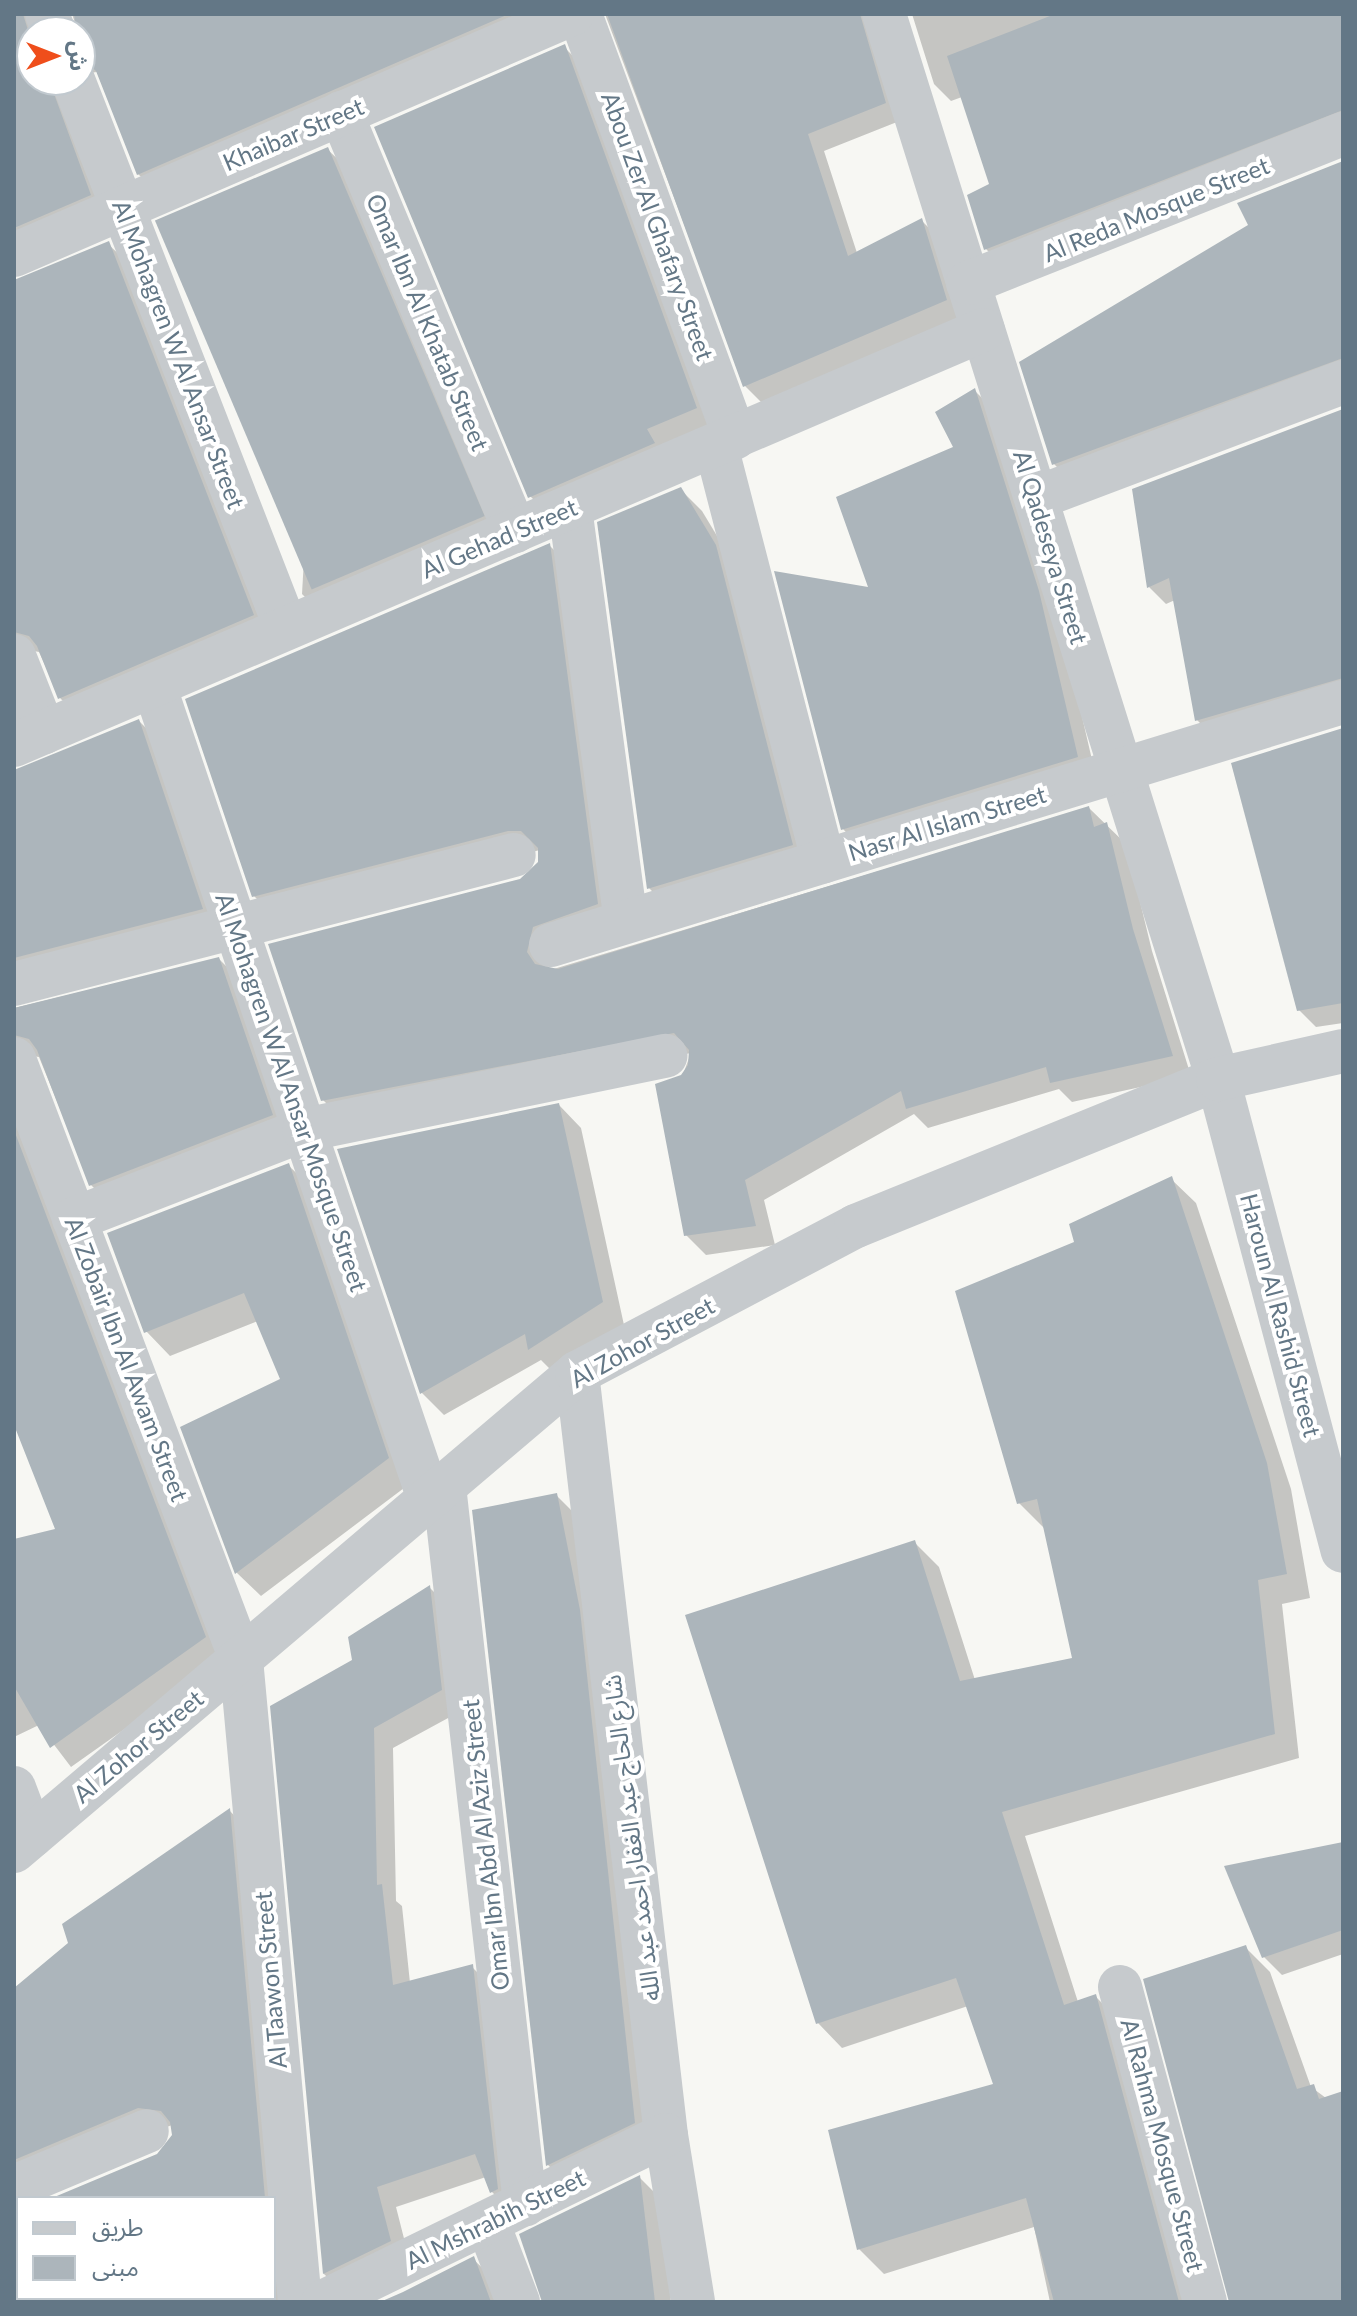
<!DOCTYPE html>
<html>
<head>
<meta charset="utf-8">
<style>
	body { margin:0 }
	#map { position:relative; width:1357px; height:2316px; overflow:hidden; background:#f7f7f3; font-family:Lato,"Noto Sans Arabic",sans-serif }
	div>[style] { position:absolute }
	.shadow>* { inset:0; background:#0003 }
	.building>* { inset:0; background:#acb5bb; transform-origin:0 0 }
	.minor>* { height:44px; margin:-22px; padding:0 22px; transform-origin:22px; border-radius:22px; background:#c6cacd }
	span { translate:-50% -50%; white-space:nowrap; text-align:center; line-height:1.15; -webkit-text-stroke:8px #fff; paint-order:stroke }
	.street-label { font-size:24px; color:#637786 }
	.frame { position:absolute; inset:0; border:16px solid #637786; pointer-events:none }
	.legend { position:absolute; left:16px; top:2196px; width:260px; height:104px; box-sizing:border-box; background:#fff; border:2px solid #c1c9cf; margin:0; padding:10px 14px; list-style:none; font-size:24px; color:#637786 }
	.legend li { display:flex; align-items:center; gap:16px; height:40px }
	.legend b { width:40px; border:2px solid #c1c9cf }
	.north { position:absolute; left:16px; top:16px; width:80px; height:80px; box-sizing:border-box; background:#fff; border:2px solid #c1c9cf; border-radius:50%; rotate:90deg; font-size:22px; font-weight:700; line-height:32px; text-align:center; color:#637786 }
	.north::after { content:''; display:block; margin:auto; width:28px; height:36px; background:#ef4e1b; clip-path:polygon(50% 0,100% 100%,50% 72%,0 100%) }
</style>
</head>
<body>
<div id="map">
	<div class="shadow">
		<i style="clip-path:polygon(14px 14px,47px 14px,32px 32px,32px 80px,73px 80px,107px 212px,14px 258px)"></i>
		<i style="clip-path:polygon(72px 14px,565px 14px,156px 191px,138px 174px,97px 72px,80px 74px,80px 38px)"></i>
		<i style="clip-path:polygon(605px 14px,883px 14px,902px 120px,824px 151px,857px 253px,921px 220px,938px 237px,963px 317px,762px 403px,745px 386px)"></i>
		<i style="clip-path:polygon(912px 14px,1343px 14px,1343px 131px,1003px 266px,986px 249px,991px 185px,962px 97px,951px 101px,934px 84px)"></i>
		<i style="clip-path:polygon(564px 47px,581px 64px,713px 425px,547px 513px,530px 496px)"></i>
		<i style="clip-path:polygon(327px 149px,343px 164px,496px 533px,317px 609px,302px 594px)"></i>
		<i style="clip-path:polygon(1343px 163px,1343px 379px,1071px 481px,1054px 464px,1251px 226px)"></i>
		<i style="clip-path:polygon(108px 244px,126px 261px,270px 632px,77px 715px,60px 698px,39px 652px,23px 649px,14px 660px,14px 279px,23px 280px)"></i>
		<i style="clip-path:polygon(975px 391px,994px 410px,1058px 613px,1096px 777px,862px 849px,843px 829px,871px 589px,956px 448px)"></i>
		<i style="clip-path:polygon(1343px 411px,1343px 698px,1214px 737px,1197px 720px,1175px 600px,1166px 604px,1149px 587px)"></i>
		<i style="clip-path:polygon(680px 489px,702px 511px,737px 569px,813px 866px,670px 910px,649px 888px,599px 524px)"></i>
		<i style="clip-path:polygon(549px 545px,569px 565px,618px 924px,552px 948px,547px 971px,1089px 808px,1126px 844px,1152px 951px,1191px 1076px,1072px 1102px,1059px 1089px,928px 1128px,914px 1114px,764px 1200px,775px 1245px,706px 1255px,686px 1235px,682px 1077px,691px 1053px,343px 1120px,323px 1100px,540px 863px,540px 850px,274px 916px,254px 896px)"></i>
		<i style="clip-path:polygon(139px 721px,159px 741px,222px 929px,14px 993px,14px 789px)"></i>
		<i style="clip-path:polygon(1343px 730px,1343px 1023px,1316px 1027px,1299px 1010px)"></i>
		<i style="clip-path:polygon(219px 959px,239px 979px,292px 1135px,111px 1205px,91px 1185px,39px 1057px,26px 1055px,14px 1069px,14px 1008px)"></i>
		<i style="clip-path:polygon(14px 1090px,225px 1658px,71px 1767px,39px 1725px,14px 1737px,14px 1541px,58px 1530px,14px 1419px)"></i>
		<i style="clip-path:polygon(559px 1105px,581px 1128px,624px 1325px,552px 1371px,541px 1360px,444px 1415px,421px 1392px)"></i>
		<i style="clip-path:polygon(288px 1165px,313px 1189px,412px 1482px,261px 1596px,237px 1573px,182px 1428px,282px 1380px,258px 1321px,170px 1356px,146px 1331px)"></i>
		<i style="clip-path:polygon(1171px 1179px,1196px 1203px,1291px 1489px,1310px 1598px,1282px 1604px,1299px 1758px,1025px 1836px,1078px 2002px,1096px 1997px,1120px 2021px,1199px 2302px,1050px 2302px,1034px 2227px,884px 2274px,859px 2249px,996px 2086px,968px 2006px,842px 2048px,818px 2023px,914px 1542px,939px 1567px,975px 1680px,1075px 1659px,1044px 1528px,1019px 1503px,1077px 1243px)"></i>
		<i style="clip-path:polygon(556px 1495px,574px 1513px,652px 2140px,565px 2182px,548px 2165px)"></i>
		<i style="clip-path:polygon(430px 1588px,449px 1607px,461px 1711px,393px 1748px,396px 1901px,402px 1906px,410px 1983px,472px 1967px,492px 1987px,512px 2212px,492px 2192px,486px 2177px,396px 2207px,410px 2262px,344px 2293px,324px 2274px,272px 1707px,354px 1661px)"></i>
		<i style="clip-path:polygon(229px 1810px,248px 1830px,295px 2302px,14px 2302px,18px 2213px,18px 2298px,274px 2298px,274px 2198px,57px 2198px,159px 2155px,174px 2135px,172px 2125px,23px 2184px,14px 2196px,14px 1991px)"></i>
		<i style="clip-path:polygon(1343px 1844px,1343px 1954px,1282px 1975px,1264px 1957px)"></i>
		<i style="clip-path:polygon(1246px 1948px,1270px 1972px,1311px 2087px,1326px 2098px,1343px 2093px,1343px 2302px,1231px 2302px)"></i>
		<i style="clip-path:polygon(640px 2178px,659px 2197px,671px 2302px,544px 2302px)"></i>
		<i style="clip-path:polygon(473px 2259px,493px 2278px,503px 2302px,385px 2302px)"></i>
	</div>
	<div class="building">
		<i style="clip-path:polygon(14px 14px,23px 14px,32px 43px,32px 80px,49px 80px,91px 195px,14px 228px)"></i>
		<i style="clip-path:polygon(74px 14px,509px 14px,137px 175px,96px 71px,80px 57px)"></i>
		<i style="clip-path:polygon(607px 14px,860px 14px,886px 103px,808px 134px,848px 256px,922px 218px,947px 300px,743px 387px)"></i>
		<i style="clip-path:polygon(1055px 14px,1343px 14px,1343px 110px,984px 250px,967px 195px,989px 184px,947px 56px)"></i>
		<i style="clip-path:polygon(565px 44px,697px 408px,647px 429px,655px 443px,528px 498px,374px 127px)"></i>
		<i style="left:328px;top:147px;width:401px;height:188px;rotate:67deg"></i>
		<i style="clip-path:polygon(1343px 161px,1343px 358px,1052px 465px,1019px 362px,1248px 225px,1237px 203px)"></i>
		<i style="clip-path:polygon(109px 241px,254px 615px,58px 699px,37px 646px,29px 636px,14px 632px,14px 280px)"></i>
		<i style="clip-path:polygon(975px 388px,1039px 591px,1078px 757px,841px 830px,774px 571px,868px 587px,836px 497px,953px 447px,935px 412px)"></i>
		<i style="clip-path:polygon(1343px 409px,1343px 678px,1195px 721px,1169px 578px,1147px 588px,1132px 489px)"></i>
		<i style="clip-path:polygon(681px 487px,716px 545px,793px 845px,647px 889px,597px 522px)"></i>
		<i style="clip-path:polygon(550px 543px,598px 904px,533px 927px,527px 952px,535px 964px,558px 969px,1089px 806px,1094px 827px,1107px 822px,1133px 929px,1173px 1056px,1050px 1083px,1046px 1067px,906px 1109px,901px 1091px,745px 1180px,756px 1226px,684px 1236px,655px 1084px,681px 1075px,688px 1065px,689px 1050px,674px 1033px,321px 1101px,268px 944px,520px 879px,538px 862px,538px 848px,521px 831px,508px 831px,252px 897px,185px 699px)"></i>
		<i style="clip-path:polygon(139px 719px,203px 909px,14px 958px,14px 770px)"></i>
		<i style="clip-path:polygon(1343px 728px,1343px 1003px,1297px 1011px,1231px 763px)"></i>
		<i style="clip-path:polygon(219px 957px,273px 1115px,89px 1186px,37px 1050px,29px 1039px,14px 1035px,14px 1008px)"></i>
		<i style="clip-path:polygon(559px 1103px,603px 1302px,528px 1350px,525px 1334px,420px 1394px,337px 1149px)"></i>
		<i style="clip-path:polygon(14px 1130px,206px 1637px,50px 1748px,14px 1686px,14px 1539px,55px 1529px,14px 1425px)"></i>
		<i style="clip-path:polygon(289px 1163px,389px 1458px,235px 1574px,180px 1427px,280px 1379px,244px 1293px,144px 1333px,107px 1233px)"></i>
		<i style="clip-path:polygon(1172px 1176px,1267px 1463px,1287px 1574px,1258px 1580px,1275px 1734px,1002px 1812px,1064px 2005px,1096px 1994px,1179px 2302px,1054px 2302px,1026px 2198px,857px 2250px,828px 2130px,993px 2084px,956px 1978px,816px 2024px,685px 1615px,915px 1540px,960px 1681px,1072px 1658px,1037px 1499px,1017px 1504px,955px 1291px,1074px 1242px,1069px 1224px)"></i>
		<i style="clip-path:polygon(557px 1493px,580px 1610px,635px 2123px,546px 2166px,472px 1510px)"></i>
		<i style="clip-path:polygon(430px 1585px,442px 1690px,374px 1728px,377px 1885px,382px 1884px,393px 1985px,473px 1964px,498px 2189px,490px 2193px,475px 2154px,377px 2187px,391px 2241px,323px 2274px,270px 1706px,352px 1660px,348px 1637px)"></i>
		<i style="clip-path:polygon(230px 1808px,265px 2198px,52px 2198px,157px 2154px,172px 2135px,170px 2122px,161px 2111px,138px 2108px,14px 2160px,14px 1988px,68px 1943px,62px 1924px)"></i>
		<i style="clip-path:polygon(1343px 1842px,1343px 1930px,1262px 1958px,1224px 1866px)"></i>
		<i style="clip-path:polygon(1246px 1945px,1297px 2089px,1314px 2084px,1319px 2099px,1343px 2091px,1343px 2302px,1229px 2302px,1143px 1979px)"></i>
		<i style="clip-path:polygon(640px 2175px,655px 2302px,542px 2302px,519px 2234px)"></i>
		<i style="clip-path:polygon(474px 2256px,491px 2302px,380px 2302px,403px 2292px)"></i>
	</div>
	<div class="minor">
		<i style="left:47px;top:14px;width:19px;rotate:69deg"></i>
		<i style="left:580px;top:14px;width:451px;rotate:69.9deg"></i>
		<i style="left:884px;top:14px;width:1116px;rotate:72.59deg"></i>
		<i style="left:1218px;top:1079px;width:488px;rotate:75.2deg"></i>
		<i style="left:73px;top:80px;width:588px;rotate:68.76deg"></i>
		<i style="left:341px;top:113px;width:453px;rotate:67.4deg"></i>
		<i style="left:14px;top:255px;width:608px;rotate:-23.36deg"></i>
		<i style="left:968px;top:283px;width:404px;rotate:-21.7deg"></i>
		<i style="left:716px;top:446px;width:429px;rotate:75.5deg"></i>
		<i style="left:1036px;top:498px;width:328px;rotate:-20.7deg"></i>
		<i style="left:570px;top:508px;width:417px;rotate:82.3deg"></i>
		<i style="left:14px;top:656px;width:82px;rotate:68.5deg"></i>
		<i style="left:154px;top:685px;width:859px;rotate:71.33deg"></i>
		<i style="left:14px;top:745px;width:1054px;rotate:-23.18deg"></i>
		<i style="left:551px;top:945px;width:828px;rotate:-17.06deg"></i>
		<i style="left:14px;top:984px;width:516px;rotate:-14.47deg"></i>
		<i style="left:14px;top:1059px;width:642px;rotate:69.28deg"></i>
		<i style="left:241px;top:1659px;width:646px;rotate:84.76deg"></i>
		<i style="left:74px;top:1219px;width:247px;rotate:-21.2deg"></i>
		<i style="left:304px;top:1130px;width:369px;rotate:-11.6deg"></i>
		<i style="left:577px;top:1373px;width:767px;rotate:83.34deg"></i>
		<i style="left:666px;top:2135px;width:169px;rotate:80.8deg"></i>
		<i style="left:444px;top:1486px;width:723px;rotate:83.56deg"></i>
		<i style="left:14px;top:1788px;width:51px;rotate:69.4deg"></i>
		<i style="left:14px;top:1851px;width:739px;rotate:-40.33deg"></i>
		<i style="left:577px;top:1373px;width:315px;rotate:-27.8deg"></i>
		<i style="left:856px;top:1226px;width:391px;rotate:-22.1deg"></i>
		<i style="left:1218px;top:1079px;width:128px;rotate:-12.6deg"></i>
		<i style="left:1120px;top:1987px;width:326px;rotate:74.9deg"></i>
		<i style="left:14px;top:2187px;width:144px;rotate:-22.8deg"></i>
		<i style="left:488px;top:2224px;width:84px;rotate:69deg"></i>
		<i style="left:323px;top:2302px;width:381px;rotate:-26deg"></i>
	</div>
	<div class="street-label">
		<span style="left:293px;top:134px;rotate:-23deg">Khaibar Street</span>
		<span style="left:1156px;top:209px;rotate:-22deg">Al Reda Mosque Street</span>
		<span style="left:658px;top:226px;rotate:70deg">Abou Zer Al Ghafary Street</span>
		<span style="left:428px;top:322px;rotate:67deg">Omar Ibn Al Khatab Street</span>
		<span style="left:179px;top:354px;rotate:69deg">Al Mohagren W Al Ansar Street</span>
		<span style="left:499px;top:538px;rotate:-23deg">Al Gehad Street</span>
		<span style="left:1051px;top:547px;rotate:73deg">Al Qadeseya Street</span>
		<span style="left:947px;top:823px;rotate:-17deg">Nasr Al Islam Street</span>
		<span style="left:292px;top:1092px;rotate:71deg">Al Mohagren W Al Ansar Mosque Street</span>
		<span style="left:1281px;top:1315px;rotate:75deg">Haroun Al Rashid Street</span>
		<span style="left:642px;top:1342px;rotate:-29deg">Al Zohor Street</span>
		<span style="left:127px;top:1359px;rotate:69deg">Al Zobair Ibn Al Awam Street</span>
		<span style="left:138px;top:1746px;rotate:-40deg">Al Zohor Street</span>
		<span style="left:631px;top:1838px;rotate:-97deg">شارع الحاج عبد الغفار احمد عبد الله</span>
		<span style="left:485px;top:1845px;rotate:-96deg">Omar Ibn Abd Al Aziz Street</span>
		<span style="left:270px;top:1980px;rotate:-95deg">Al Taawon Street</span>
		<span style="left:1163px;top:2145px;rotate:75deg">Al Rahma Mosque Street</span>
		<span style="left:495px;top:2219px;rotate:-26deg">Al Mshrabih Street</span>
	</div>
	<div class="frame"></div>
	<ul class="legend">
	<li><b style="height:10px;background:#c6cacd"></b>طريق</li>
	<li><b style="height:22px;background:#acb5bb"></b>مبنى</li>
	</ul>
	<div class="north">ش</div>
</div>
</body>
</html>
